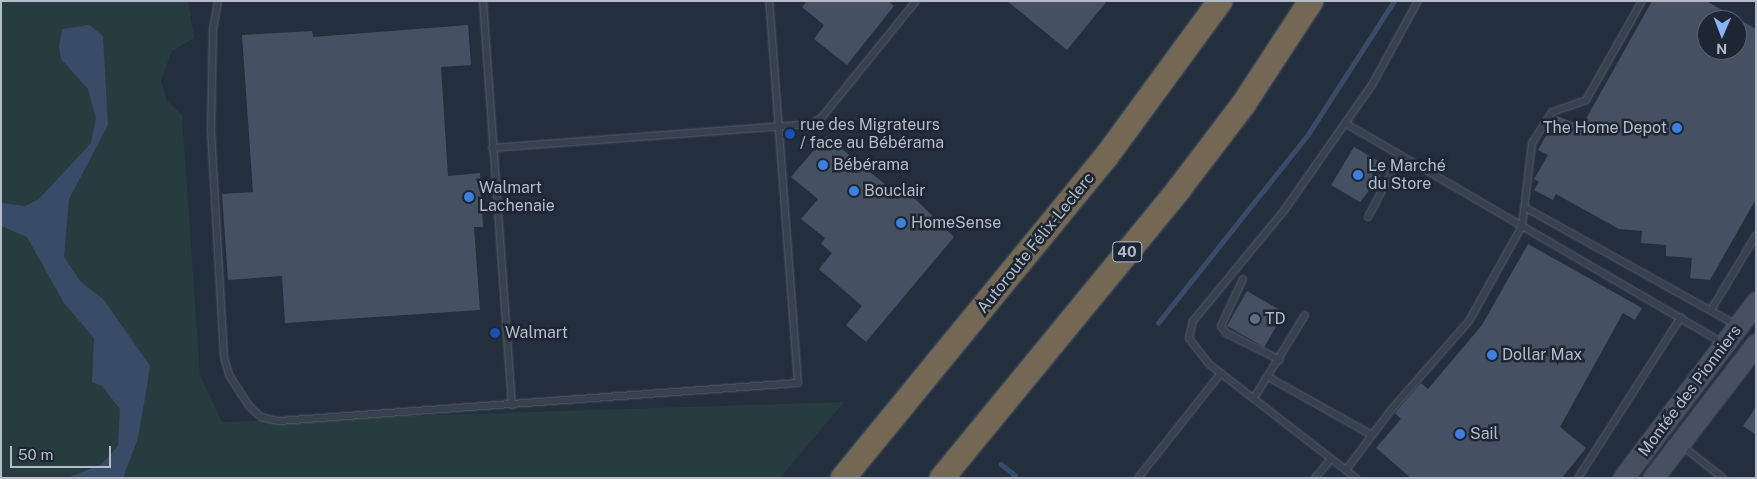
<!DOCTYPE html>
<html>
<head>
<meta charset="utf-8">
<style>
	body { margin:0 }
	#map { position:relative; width:1757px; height:479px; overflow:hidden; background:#242f3e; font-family:"Public Sans",sans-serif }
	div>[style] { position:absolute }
	.green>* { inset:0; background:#263c3f }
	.water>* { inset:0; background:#394c67 }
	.stream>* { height:4.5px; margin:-2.25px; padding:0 2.25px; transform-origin:2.25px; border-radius:2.25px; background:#394c67 }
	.building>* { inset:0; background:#455162; transform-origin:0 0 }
	.roads { filter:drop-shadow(0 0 1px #565f6c) drop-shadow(0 0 1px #565f6c) }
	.lane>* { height:6px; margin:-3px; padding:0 3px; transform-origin:3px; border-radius:3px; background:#38414e }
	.secondary>* { height:19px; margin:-9.5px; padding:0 9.5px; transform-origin:9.5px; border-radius:9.5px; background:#465061 }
	.highway>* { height:24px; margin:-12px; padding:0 12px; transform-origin:12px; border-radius:12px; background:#746855 }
	.dots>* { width:14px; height:14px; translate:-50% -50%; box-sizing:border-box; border:2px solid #1d2633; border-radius:50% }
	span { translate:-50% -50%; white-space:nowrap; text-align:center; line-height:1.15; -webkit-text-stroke:5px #1d2633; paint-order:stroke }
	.shield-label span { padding:1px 4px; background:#1d2633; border:1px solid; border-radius:4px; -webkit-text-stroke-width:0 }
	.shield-label { font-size:15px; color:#b4bcc9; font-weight:700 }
	.poi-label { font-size:16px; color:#b4bcc9 }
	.left { translate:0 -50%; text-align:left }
	.right { translate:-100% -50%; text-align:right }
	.street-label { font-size:16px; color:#b4bcc9 }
	.frame { position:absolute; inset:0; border:2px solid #b4bcc9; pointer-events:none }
	.north { position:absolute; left:1697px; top:10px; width:50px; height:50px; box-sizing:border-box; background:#1d2633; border:1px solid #59626f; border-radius:50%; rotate:181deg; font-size:14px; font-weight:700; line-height:20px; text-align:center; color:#b4bcc9 }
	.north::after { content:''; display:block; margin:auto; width:18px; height:22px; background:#8ab4f8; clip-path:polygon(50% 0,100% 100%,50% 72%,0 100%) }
	.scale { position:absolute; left:10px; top:446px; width:101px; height:22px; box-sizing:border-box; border:2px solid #b4bcc9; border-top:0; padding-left:6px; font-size:15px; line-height:18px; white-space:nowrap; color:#b4bcc9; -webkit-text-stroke:4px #1d2633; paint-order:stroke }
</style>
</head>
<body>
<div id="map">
	<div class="green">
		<i style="clip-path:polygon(1px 1px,188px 1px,194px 38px,172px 51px,161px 80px,167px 101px,182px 115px,200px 375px,222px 422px,844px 402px,780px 478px,1px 478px)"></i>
	</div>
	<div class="water">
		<i style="clip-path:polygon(89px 25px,103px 36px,108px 125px,69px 199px,64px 257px,80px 281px,104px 300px,150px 366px,147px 386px,138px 438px,123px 478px,11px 478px,70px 477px,102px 464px,118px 446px,120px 409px,102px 386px,92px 382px,94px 338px,64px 303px,27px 237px,1px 226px,1px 203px,25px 206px,39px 199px,91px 143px,96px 118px,88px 89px,61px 59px,59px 47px,62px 29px)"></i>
	</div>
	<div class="stream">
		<i style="left:1158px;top:323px;width:239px;rotate:-51.5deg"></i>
		<i style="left:1307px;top:136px;width:161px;rotate:-57.2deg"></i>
		<i style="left:1001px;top:464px;width:18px;rotate:38deg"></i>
		<i style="left:1015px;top:475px;width:4px;rotate:124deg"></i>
	</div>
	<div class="building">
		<i style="clip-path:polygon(807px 1px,888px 1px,894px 6px,847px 65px,814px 39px,824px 25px,802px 7px)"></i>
		<i style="clip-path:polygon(1007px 1px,1107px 1px,1067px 50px)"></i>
		<i style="clip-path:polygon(evenodd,1652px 1px,1706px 1px,1756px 29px,1756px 199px,1710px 280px,1690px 278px,1692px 258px,1666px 256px,1666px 245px,1641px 243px,1642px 231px,1619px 229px,1556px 194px,1553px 200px,1534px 190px,1539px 182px,1534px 179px,1548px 155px,1538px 150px,1557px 116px,1582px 126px,1652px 1px,1707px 20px,1737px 20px,1737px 50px,1707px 50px,1707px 20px)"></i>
		<i style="clip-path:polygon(468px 25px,471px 65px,441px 67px,448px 176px,480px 173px,483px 227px,474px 227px,480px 310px,285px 323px,282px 276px,228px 280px,222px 194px,253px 192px,242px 35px,312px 31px,313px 37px)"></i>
		<i style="clip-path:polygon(826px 136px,898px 195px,904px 188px,954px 237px,866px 342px,846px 325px,862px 306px,819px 269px,832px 253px,821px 244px,825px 238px,801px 219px,818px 199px,791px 177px)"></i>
		<i style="clip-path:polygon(1354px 147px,1382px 163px,1376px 173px,1381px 175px,1360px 202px,1331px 185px)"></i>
		<i style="clip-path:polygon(1528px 244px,1642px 308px,1635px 320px,1623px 313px,1560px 427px,1586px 448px,1562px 478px,1411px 478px,1376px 448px,1401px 419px,1395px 413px,1421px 383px,1428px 389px,1482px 325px)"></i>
		<i style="left:1247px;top:291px;width:43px;height:40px;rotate:30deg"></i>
		<i style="clip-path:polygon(1756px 407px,1756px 435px,1743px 426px)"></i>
	</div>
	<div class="roads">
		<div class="lane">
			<i style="left:218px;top:1px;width:27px;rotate:100deg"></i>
			<i style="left:213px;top:28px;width:103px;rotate:91.1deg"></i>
			<i style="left:211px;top:131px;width:226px;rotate:86.7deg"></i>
			<i style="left:224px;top:357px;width:19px;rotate:74deg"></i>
			<i style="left:229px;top:375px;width:37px;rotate:57deg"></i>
			<i style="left:249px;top:406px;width:16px;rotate:43deg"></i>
			<i style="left:261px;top:417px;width:18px;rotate:13deg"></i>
			<i style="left:279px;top:421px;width:520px;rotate:-4.19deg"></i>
			<i style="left:798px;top:383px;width:383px;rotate:-94.3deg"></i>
			<i style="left:483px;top:1px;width:405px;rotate:85.9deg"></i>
			<i style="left:1345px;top:123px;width:437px;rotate:30.2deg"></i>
			<i style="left:492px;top:148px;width:320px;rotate:-4.3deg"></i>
			<i style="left:811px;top:124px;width:13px;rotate:-32deg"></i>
			<i style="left:822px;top:117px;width:149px;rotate:-51deg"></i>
			<i style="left:1526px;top:208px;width:240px;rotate:29.1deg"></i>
			<i style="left:1368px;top:217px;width:70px;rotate:-62deg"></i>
			<i style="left:1243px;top:279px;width:52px;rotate:115.1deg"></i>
			<i style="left:1221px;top:326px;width:9px;rotate:54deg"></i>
			<i style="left:1226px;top:333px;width:60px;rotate:26.6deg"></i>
			<i style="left:1711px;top:310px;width:87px;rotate:-59deg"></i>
			<i style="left:1270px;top:378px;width:117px;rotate:29.2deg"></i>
			<i style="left:1254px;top:398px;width:97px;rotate:-58.4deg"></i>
			<i style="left:1681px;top:445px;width:53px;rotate:38.2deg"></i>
			<i style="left:1346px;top:470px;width:75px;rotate:-53.1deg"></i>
			<i style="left:1391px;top:410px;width:118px;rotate:-48.8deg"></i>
			<i style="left:1469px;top:321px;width:109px;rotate:-60.8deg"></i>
			<i style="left:1522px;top:226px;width:84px;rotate:-83.1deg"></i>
			<i style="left:1532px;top:143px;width:37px;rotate:-57deg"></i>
			<i style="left:1552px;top:112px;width:36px;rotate:-19deg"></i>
			<i style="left:1586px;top:100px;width:114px;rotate:-60.5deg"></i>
			<i style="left:1138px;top:478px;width:134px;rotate:-51.7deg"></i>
			<i style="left:1315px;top:478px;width:25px;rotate:-50deg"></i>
			<i style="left:1356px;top:478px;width:186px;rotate:-142.2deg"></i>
			<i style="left:1209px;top:364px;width:33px;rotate:-128deg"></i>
			<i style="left:1189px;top:338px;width:17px;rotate:-77deg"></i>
			<i style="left:1193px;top:321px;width:141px;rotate:-50.5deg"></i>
			<i style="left:1283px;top:212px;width:155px;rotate:-55deg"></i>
			<i style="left:1372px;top:85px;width:96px;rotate:-61.3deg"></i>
			<i style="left:1578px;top:478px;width:191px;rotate:-57.4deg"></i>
		</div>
		<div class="secondary">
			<i style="left:1623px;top:478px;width:221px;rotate:-52.9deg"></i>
			<i style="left:1653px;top:478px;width:169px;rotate:-52.5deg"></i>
		</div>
		<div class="highway">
			<i style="left:843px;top:478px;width:415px;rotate:-50.7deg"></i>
			<i style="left:1106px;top:157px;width:193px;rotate:-53.8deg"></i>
			<i style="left:942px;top:478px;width:374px;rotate:-50.6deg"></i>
			<i style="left:1179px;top:189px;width:106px;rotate:-52.7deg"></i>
			<i style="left:1243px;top:105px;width:124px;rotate:-56.8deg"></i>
		</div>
	</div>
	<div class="dots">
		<i style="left:1677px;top:128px;background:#3f7fe0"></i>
		<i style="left:790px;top:134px;background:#1a4fb4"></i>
		<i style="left:823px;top:165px;background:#3f7fe0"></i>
		<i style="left:1358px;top:175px;background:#3f7fe0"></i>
		<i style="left:854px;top:191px;background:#3f7fe0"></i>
		<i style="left:469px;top:197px;background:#3f7fe0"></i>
		<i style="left:901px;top:223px;background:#3f7fe0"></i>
		<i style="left:1255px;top:319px;background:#5c6f8a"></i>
		<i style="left:495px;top:333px;background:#1a4fb4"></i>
		<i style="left:1492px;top:355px;background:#3f7fe0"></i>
		<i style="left:1460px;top:434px;background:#3f7fe0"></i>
	</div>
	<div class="shield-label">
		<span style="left:1127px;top:252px">40</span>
	</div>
	<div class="poi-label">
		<span class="left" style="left:800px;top:134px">rue des Migrateurs<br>/ face au Bébérama</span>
		<span class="right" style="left:1667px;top:128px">The Home Depot</span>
		<span class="left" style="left:833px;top:165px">Bébérama</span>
		<span class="left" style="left:1368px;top:175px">Le Marché<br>du Store</span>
		<span class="left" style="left:479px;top:197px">Walmart<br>Lachenaie</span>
		<span class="left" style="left:864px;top:191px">Bouclair</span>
		<span class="left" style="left:911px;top:223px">HomeSense</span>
		<span class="left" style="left:1265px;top:319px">TD</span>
		<span class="left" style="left:505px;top:333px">Walmart</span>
		<span class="left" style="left:1502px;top:355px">Dollar Max</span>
		<span class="left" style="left:1470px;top:434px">Sail</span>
	</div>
	<div class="street-label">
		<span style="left:1036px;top:243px;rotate:-51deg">Autoroute Félix-Leclerc</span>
		<span style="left:1690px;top:391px;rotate:-53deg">Montée des Pionniers</span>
	</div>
	<div class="frame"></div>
	<div class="north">N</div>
	<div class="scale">50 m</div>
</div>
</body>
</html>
